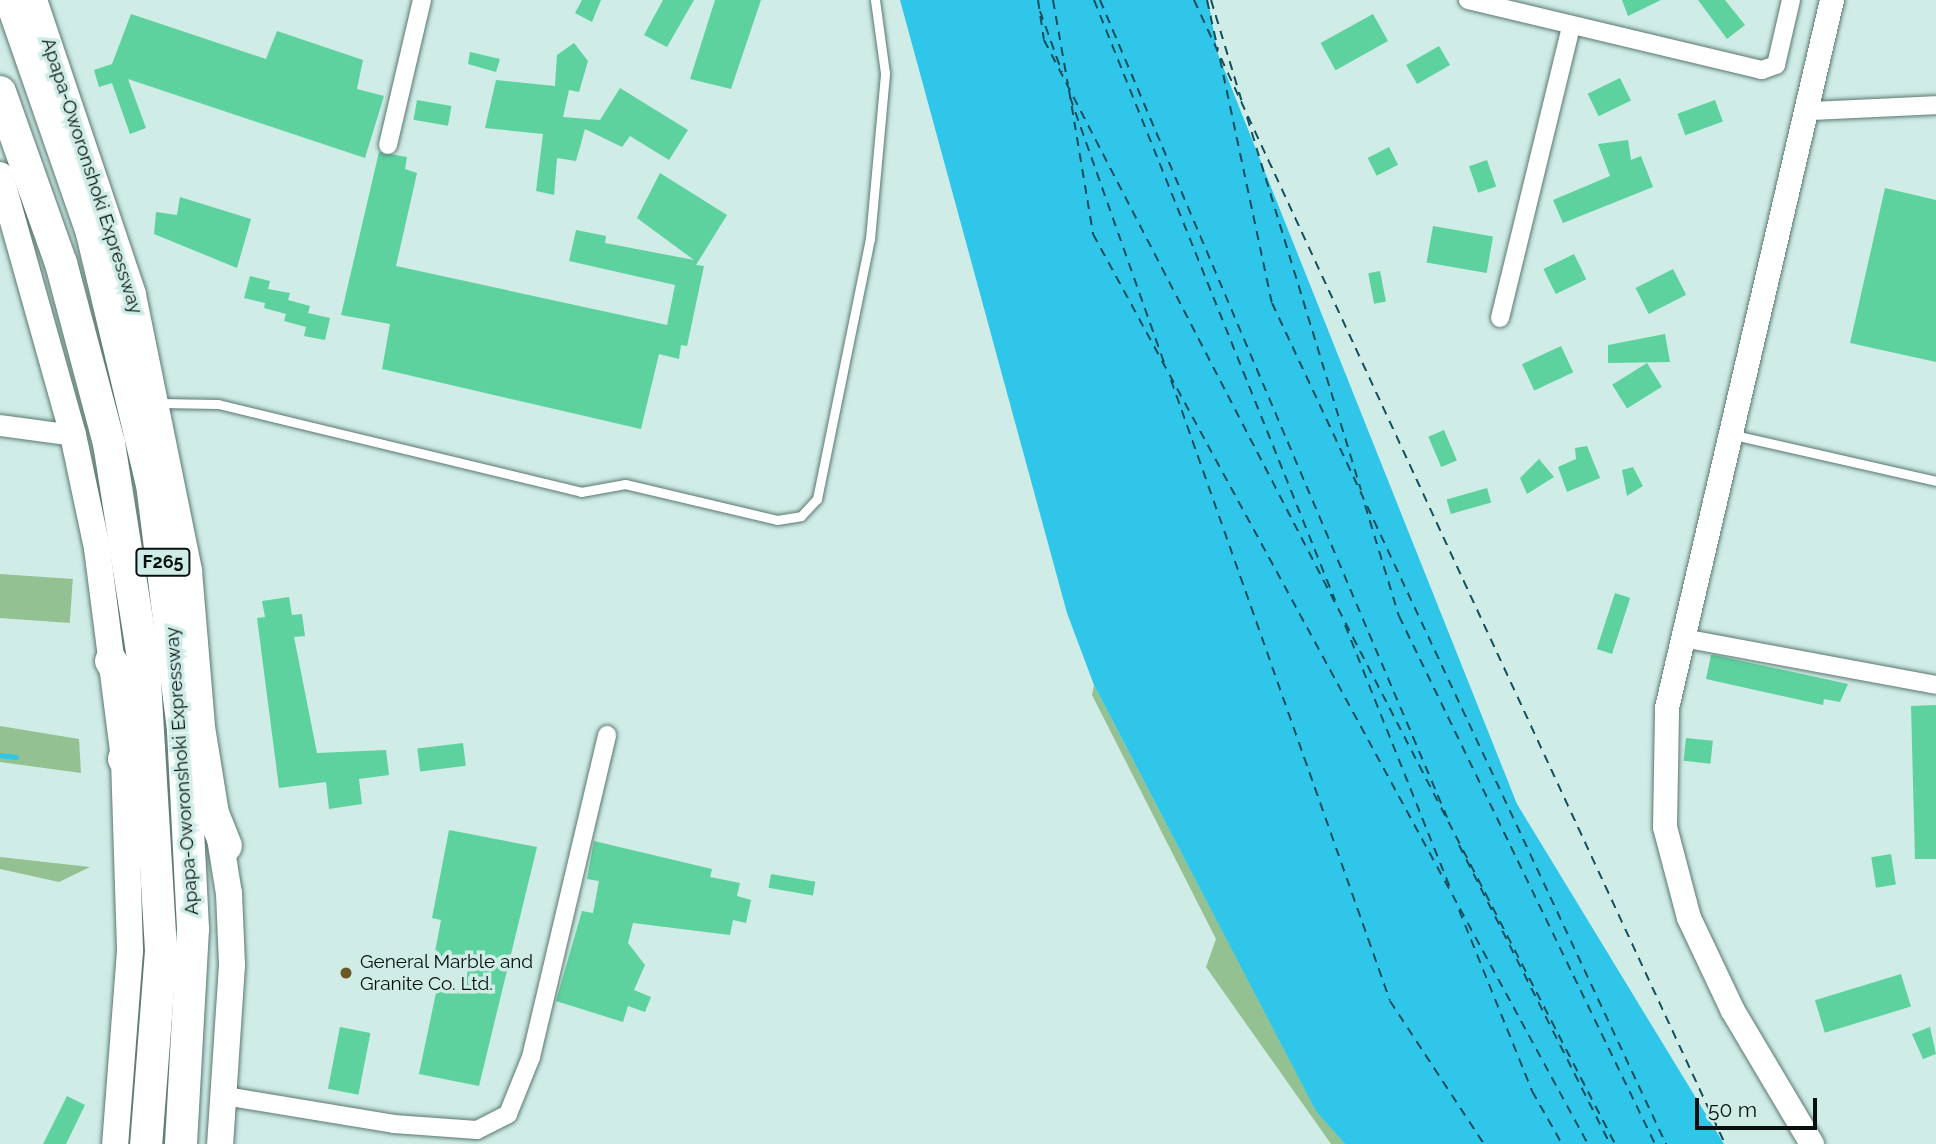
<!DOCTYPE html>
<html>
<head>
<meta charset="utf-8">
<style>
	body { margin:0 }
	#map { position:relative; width:1936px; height:1144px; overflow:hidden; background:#cfede6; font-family:Raleway,sans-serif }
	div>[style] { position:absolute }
	.green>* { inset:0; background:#94c192; transform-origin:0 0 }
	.water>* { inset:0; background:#2fc6ea }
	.stream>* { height:5px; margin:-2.5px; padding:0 2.5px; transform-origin:2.5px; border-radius:2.5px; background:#2fc6ea }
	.ferry>* { height:2px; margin-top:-1px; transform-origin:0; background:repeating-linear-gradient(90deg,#144f5e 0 9px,transparent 0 16px) }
	.building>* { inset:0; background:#5dd19e; transform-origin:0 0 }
	.roads { filter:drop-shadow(0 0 2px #5b7771) drop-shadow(0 0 2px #5b7771) }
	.service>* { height:9px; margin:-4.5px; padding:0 4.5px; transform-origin:4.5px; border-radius:4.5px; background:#fff }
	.minor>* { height:18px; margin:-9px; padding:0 9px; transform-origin:9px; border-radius:9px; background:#fff }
	.tertiary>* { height:21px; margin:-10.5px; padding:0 10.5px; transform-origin:10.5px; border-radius:10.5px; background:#fff }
	.secondary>* { height:24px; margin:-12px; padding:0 12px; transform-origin:12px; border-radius:12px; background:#fff }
	.primary>* { height:26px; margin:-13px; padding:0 13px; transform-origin:13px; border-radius:13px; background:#fff }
	.motorway>* { height:32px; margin:-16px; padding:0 16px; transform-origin:16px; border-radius:16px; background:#fff }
	.dots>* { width:19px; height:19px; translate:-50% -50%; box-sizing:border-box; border:4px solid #cfede6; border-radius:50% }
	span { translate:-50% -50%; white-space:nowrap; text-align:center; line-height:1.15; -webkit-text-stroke:7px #cfede6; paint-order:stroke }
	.shield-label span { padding:2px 5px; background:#cfede6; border:2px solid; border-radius:5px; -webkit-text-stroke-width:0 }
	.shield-label { font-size:18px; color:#06110f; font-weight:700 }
	.street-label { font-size:19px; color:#06110f }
	.poi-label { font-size:19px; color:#06110f }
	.left { translate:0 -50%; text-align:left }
	.scale { position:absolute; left:1695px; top:1098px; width:122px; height:32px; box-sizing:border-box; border:4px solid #06110f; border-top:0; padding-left:9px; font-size:21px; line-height:24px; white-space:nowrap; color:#06110f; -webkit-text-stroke:5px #cfede6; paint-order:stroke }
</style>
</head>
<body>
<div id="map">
	<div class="green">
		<i style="left:0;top:574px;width:73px;height:44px;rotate:4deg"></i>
		<i style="clip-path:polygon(1094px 685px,1316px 1110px,1345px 1144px,1331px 1144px,1206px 967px,1216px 939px,1092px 695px)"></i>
		<i style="clip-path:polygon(0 726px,79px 739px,81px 773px,0 762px)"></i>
		<i style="clip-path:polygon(0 857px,90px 867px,59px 882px,0 869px)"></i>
	</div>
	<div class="water">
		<i style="clip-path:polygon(900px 0,1208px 0,1218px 54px,1517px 804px,1724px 1144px,1345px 1144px,1316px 1111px,1094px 685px,1067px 613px)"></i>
	</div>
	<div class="stream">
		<i style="left:0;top:755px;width:16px;rotate:7deg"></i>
	</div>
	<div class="ferry">
		<i style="left:1038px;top:0;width:40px;rotate:81.5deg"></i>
		<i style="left:1044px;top:40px;width:1243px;rotate:62.65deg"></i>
		<i style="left:1053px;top:0;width:86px;rotate:80deg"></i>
		<i style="left:1094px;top:0;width:647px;rotate:68.12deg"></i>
		<i style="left:1100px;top:0;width:888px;rotate:66.99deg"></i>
		<i style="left:1194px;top:0;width:1261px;rotate:65.1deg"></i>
		<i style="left:1207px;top:0;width:51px;rotate:77.6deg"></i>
		<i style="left:1211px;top:0;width:107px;rotate:73.1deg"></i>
		<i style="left:1040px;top:11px;width:65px;rotate:70.2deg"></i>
		<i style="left:1220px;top:59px;width:249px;rotate:78deg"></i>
		<i style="left:1272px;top:303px;width:929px;rotate:64.9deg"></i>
		<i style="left:1069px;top:90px;width:146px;rotate:80.5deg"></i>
		<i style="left:1093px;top:234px;width:1036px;rotate:61.46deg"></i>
		<i style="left:1070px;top:97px;width:284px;rotate:70.5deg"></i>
		<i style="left:1247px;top:117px;width:390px;rotate:73deg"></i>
		<i style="left:1171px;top:380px;width:658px;rotate:70.57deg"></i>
		<i style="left:1390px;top:1001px;width:171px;rotate:56.7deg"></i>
		<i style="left:1365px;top:505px;width:116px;rotate:73deg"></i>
		<i style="left:1399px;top:616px;width:587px;rotate:64.13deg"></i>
		<i style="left:1345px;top:625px;width:288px;rotate:68.2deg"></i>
		<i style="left:1459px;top:845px;width:335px;rotate:63.2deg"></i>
		<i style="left:1459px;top:910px;width:195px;rotate:68deg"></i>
		<i style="left:1532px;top:1091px;width:61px;rotate:60.5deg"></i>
	</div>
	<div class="building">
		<i style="clip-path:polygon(582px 0,601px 0,592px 22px,575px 13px)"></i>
		<i style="clip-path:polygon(663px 0,694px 0,667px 47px,644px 35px)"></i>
		<i style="clip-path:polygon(715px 0,761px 0,731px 89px,690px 79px)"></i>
		<i style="clip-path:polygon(1622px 0,1661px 0,1628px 16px)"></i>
		<i style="clip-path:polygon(1698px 0,1725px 0,1745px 25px,1727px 39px)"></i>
		<i style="clip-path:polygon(131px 14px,266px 59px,277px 31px,363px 60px,357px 89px,384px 96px,365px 158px,128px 79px,146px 128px,130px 134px,112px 83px,99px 87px,94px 70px,112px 64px)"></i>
		<i style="left:1373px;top:14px;width:31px;height:60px;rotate:61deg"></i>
		<i style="clip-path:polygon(574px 43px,588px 61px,579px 92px,569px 90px,563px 117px,600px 120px,620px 88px,688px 130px,669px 160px,630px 136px,622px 147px,585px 129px,576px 161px,557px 158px,554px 195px,536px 191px,543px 134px,485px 128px,496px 80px,555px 86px,557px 55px)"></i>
		<i style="left:1439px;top:46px;width:22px;height:38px;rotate:60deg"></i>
		<i style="clip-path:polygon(470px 52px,500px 59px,496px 72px,468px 64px)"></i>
		<i style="left:1620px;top:78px;width:25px;height:36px;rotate:64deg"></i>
		<i style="left:417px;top:100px;width:35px;height:20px;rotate:10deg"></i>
		<i style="left:1715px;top:100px;width:23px;height:40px;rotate:70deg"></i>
		<i style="clip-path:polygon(1628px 140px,1631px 160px,1641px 156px,1653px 187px,1563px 223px,1553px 200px,1610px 176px,1598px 144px)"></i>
		<i style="left:1389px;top:147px;width:20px;height:24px;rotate:63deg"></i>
		<i style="clip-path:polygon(379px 152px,407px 157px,405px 169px,417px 173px,396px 266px,667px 325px,675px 285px,569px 261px,576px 230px,606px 236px,605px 243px,694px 260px,637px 218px,660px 173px,727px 215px,696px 265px,704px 266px,687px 346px,681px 345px,679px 359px,659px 354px,641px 429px,382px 369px,390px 324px,341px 315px)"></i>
		<i style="left:1487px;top:160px;width:28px;height:19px;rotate:71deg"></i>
		<i style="clip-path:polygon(1885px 188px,1936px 200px,1936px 362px,1850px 343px)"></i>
		<i style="clip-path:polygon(180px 197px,251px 219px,237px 268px,154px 234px,156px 212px,177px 215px)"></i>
		<i style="left:1433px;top:226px;width:61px;height:37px;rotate:10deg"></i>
		<i style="left:1574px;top:254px;width:28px;height:34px;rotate:64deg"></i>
		<i style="left:1673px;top:269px;width:29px;height:42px;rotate:63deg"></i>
		<i style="left:1380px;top:271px;width:31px;height:12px;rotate:79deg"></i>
		<i style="clip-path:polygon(250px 276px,270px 281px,268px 289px,290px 293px,288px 300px,310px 306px,308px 313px,330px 318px,325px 340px,304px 336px,306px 327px,284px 321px,286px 314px,264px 308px,265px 303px,244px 298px)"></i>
		<i style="clip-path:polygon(1665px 334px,1670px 362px,1608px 363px,1608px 345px)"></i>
		<i style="left:1561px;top:346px;width:29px;height:43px;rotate:65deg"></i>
		<i style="left:1647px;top:363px;width:28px;height:41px;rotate:58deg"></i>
		<i style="left:1444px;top:430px;width:33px;height:17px;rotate:67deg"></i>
		<i style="clip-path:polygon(1587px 446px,1600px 478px,1567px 492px,1558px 467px,1576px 459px,1575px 448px)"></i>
		<i style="clip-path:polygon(1539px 459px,1554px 477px,1527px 494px,1520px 478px)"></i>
		<i style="clip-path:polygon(1633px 467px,1643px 486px,1627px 496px,1622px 470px)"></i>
		<i style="left:1487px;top:488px;width:15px;height:42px;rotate:74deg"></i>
		<i style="left:1615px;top:593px;width:16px;height:59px;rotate:18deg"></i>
		<i style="clip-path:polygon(289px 597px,292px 615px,302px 614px,305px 636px,294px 637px,317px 753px,386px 750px,389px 775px,359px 779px,362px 804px,329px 809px,326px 782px,279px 788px,257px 618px,265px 617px,262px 601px)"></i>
		<i style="clip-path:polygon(1711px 655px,1714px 655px,1848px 684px,1840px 702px,1824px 699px,1823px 705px,1706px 679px)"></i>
		<i style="clip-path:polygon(1936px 705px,1936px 859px,1915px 859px,1911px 706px)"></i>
		<i style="left:1686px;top:738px;width:27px;height:23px;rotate:6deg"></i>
		<i style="left:463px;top:743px;width:23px;height:46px;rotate:83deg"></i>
		<i style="clip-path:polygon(449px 830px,537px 847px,479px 1086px,419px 1074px,437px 988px,463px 993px,469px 964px,434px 957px,441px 920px,432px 918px)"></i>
		<i style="clip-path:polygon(594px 841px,712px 869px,710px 877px,740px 883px,737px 896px,751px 900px,746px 923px,733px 920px,730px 935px,633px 923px,628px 943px,645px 965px,634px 990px,651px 997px,645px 1012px,628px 1006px,623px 1022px,556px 1001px,582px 911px,593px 913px,599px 881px,587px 879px)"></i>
		<i style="left:1891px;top:854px;width:31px;height:20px;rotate:81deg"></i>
		<i style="left:771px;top:874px;width:45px;height:14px;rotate:10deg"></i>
		<i style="left:1901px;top:974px;width:34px;height:90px;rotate:73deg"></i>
		<i style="left:340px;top:1027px;width:31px;height:63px;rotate:11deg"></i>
		<i style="clip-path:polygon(1930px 1027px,1936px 1054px,1923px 1059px,1912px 1034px)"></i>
		<i style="clip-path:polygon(67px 1096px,85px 1105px,66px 1144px,43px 1144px)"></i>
	</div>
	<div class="roads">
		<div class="service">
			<i style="left:159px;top:403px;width:59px;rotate:1deg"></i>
			<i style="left:218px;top:404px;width:374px;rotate:13.6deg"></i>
			<i style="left:581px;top:492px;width:45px;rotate:-10.3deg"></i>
			<i style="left:625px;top:484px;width:156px;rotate:13.3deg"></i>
			<i style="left:777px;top:520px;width:24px;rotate:-9deg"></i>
			<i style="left:801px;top:516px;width:23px;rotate:-47deg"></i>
			<i style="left:817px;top:499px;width:265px;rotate:-78.5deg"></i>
			<i style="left:870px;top:239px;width:167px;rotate:-84.8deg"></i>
			<i style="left:885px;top:73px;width:74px;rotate:-97.8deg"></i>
			<i style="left:1734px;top:435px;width:207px;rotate:12.8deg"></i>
		</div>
		<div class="minor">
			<i style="left:1468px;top:0;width:302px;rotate:13.4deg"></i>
			<i style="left:1762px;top:70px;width:15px;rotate:-20deg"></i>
			<i style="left:1776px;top:65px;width:67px;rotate:-77deg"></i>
			<i style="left:1810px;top:111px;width:126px;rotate:-2.7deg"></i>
			<i style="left:388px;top:145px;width:149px;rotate:-76.8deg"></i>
			<i style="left:1500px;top:318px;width:301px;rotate:-76.3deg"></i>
			<i style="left:1683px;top:638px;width:257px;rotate:10.5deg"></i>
			<i style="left:225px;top:1096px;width:171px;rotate:9.4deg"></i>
			<i style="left:394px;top:1124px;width:83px;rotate:4.1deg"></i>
			<i style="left:477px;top:1130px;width:35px;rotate:-27deg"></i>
			<i style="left:508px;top:1114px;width:61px;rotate:-68deg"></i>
			<i style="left:531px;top:1057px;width:331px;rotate:-76.7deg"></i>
		</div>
		<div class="tertiary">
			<i style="left:0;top:425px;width:74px;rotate:7.8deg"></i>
		</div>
		<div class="secondary">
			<i style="left:1812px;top:1144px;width:155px;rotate:-120.7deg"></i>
			<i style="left:1733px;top:1011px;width:103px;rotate:-115.3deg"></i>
			<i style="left:1689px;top:918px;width:94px;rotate:-104.8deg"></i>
			<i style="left:1665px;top:827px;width:119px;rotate:-89deg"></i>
			<i style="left:1667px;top:708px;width:727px;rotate:-76.88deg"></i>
		</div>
		<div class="primary">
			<i style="left:34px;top:0;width:311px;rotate:71.4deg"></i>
			<i style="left:133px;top:295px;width:282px;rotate:78.5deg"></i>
			<i style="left:189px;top:571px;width:157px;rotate:85.2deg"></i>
			<i style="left:202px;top:727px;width:168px;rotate:80.8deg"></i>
			<i style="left:229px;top:893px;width:72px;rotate:87.6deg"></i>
			<i style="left:232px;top:965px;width:179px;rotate:93.8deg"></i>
			<i style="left:0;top:175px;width:270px;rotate:74.3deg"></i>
			<i style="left:73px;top:435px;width:116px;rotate:78deg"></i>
			<i style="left:97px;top:548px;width:213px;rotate:82.7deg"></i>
			<i style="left:124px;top:759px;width:192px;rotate:88.2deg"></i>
			<i style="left:130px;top:951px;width:194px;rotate:94.4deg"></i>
		</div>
		<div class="motorway">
			<i style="left:11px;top:0;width:247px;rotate:70.8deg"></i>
			<i style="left:92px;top:233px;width:258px;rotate:76.6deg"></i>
			<i style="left:152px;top:484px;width:249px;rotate:82.8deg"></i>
			<i style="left:183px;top:731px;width:198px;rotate:87.1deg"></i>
			<i style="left:193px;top:929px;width:215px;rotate:93.2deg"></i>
			<i style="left:0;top:92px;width:182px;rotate:70.4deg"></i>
			<i style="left:61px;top:263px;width:186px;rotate:75.1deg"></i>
			<i style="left:109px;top:443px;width:224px;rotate:81deg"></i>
			<i style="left:144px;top:664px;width:288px;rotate:86.6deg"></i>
			<i style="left:161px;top:951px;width:194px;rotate:94.4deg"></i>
			<i style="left:111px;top:661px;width:64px;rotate:59deg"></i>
			<i style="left:124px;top:759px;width:58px;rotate:-70.9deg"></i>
			<i style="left:194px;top:766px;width:86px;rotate:68.2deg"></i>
		</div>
	</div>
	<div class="dots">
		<i style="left:346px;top:973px;background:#6c5827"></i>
	</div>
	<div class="shield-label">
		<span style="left:163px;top:562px">F265</span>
	</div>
	<div class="street-label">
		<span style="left:92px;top:176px;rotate:72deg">Apapa-Oworonshoki Expressway</span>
		<span style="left:182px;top:771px;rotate:-94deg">Apapa-Oworonshoki Expressway</span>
	</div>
	<div class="poi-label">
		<span class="left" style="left:360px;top:973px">General Marble and<br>Granite Co. Ltd.</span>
	</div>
	<div class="scale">50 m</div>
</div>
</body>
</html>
